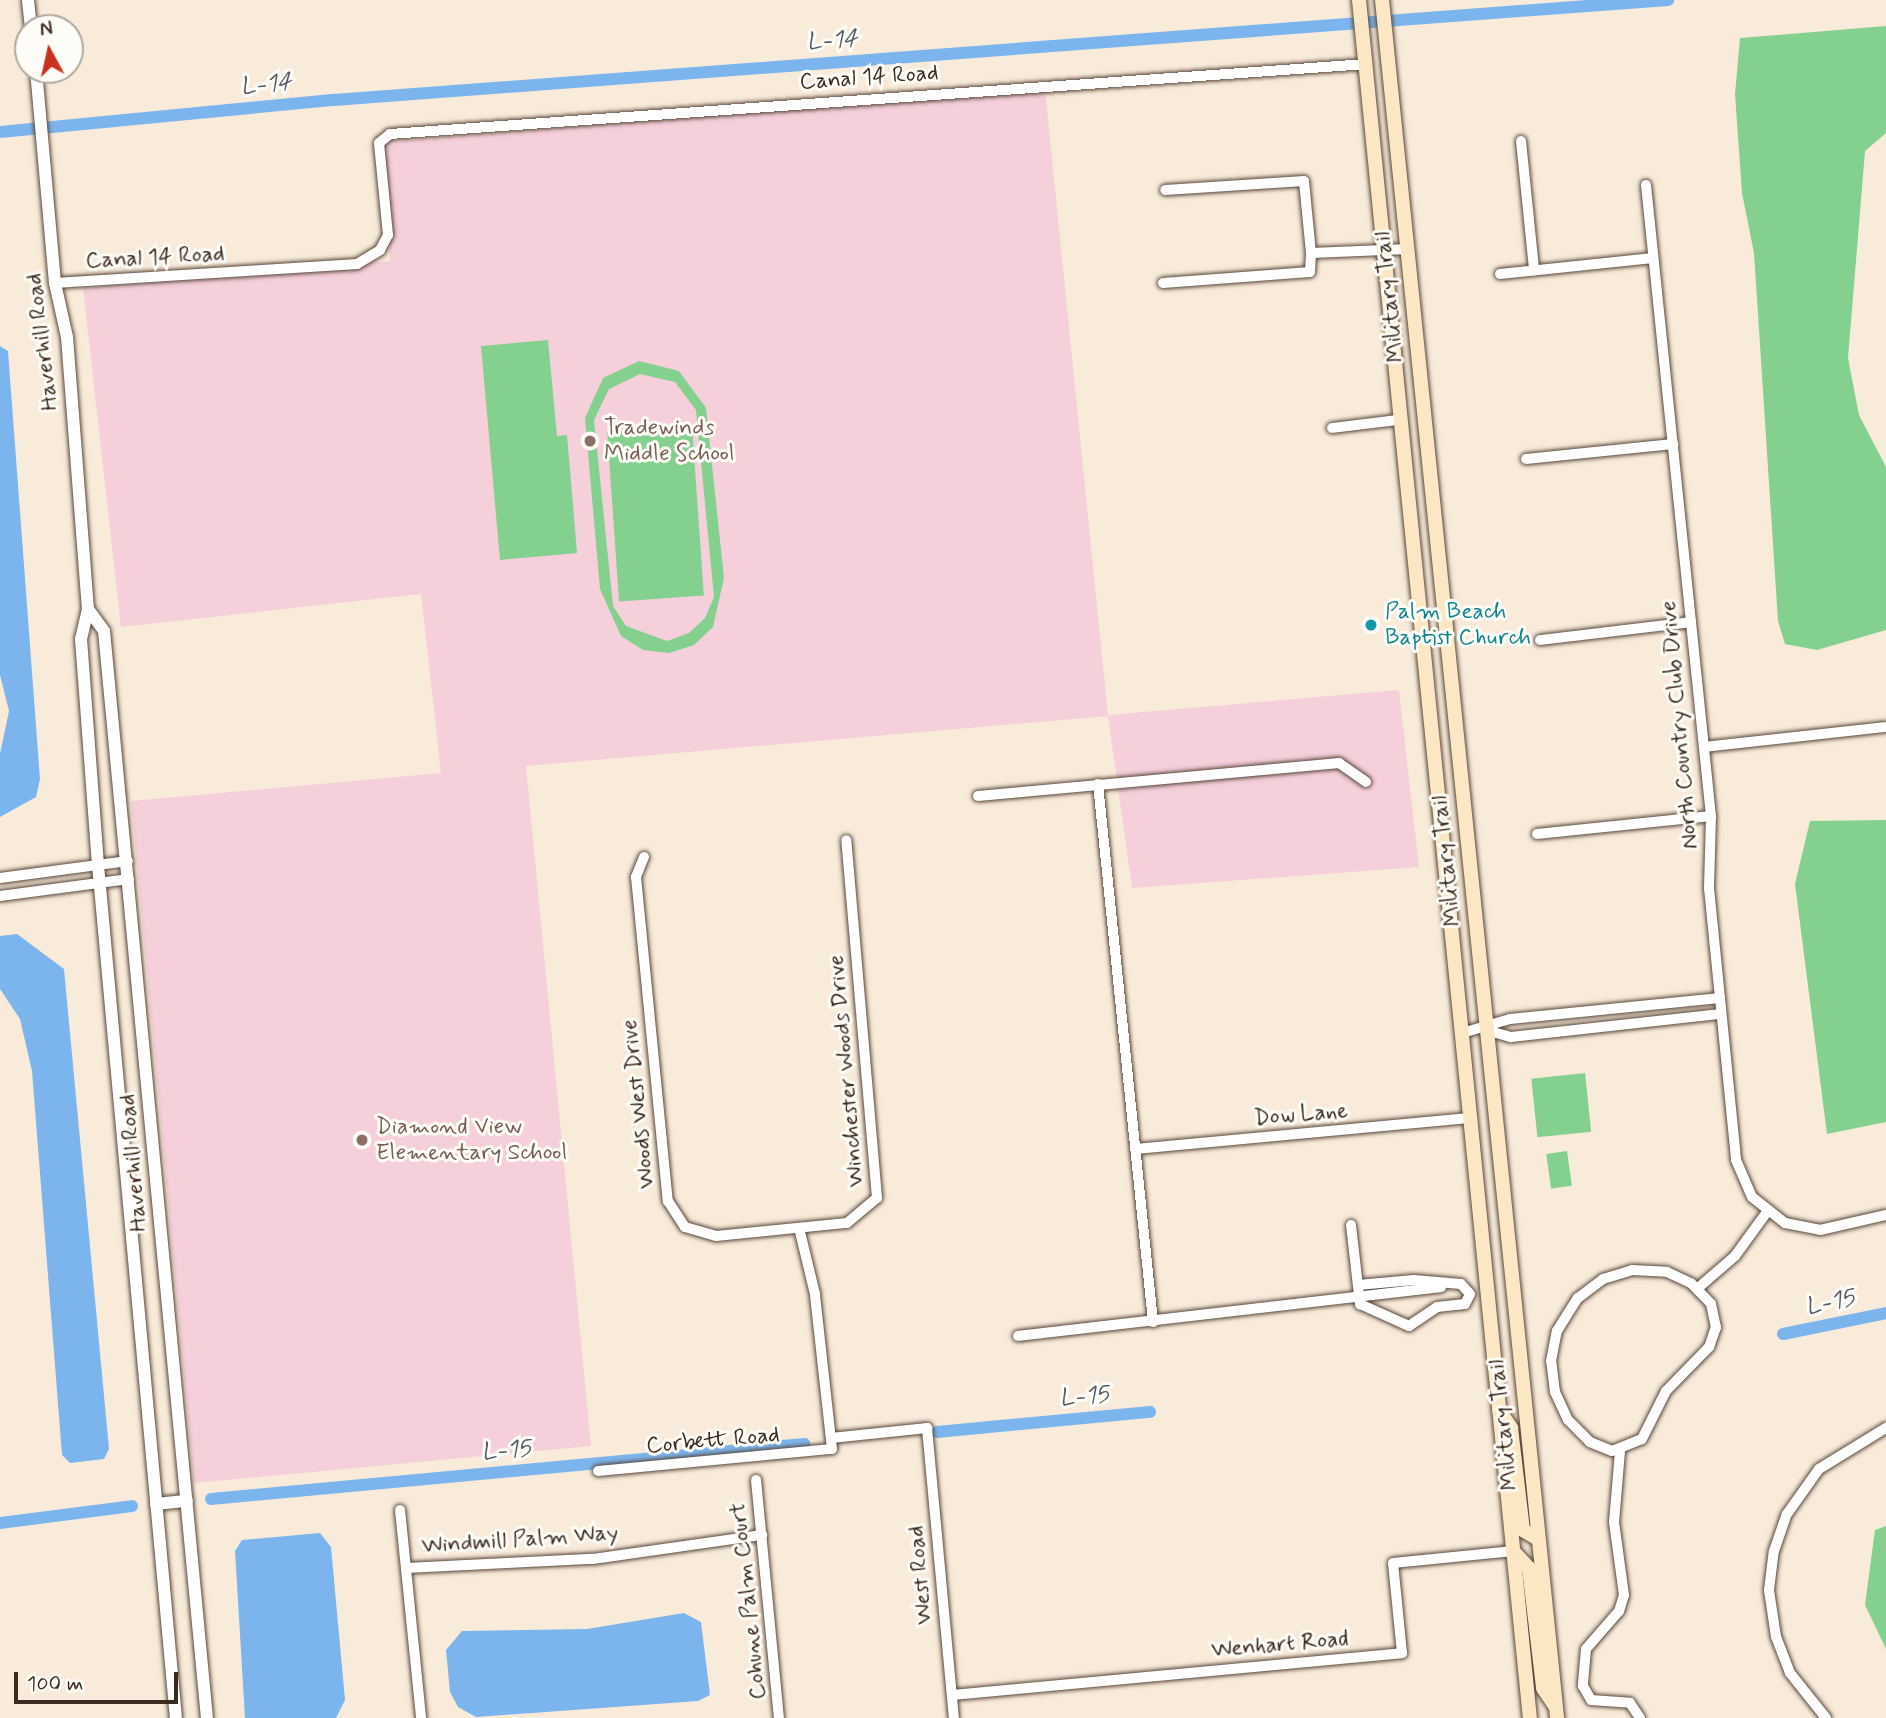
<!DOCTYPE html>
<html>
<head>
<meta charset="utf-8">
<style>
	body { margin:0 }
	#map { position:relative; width:1886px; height:1718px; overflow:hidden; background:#f9ebda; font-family:Mynerve,sans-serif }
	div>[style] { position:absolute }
	.built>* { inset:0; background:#f5cfda }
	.green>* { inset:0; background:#83d08f; transform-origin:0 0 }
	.water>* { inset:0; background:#7cb5ed }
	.canal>* { height:12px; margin:-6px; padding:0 6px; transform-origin:6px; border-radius:6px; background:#7cb5ed }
	.roads { filter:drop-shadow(0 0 2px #58473a) drop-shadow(0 0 2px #58473a) }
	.minor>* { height:10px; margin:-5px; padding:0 5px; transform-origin:5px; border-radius:5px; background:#fff }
	.tertiary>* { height:12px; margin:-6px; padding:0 6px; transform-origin:6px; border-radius:6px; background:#fff }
	.secondary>* { height:14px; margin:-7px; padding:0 7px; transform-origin:7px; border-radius:7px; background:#fbe7c3 }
	.dots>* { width:19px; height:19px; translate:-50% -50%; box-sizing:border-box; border:4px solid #fdfcf7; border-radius:50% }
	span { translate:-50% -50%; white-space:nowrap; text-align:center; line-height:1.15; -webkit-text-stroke:6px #fdfcf7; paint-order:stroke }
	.street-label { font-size:23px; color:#3b2a1e }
	.education-label { font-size:23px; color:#785e54 }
	.left { translate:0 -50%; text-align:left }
	.culture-label { font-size:23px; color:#0d838f }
	.water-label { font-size:24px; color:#525b66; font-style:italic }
	.north { position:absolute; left:14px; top:14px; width:70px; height:70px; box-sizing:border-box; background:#fdfcf7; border:2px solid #afa8a0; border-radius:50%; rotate:352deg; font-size:19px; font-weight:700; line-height:28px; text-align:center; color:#3b2a1e }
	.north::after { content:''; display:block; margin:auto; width:24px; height:32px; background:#c8321e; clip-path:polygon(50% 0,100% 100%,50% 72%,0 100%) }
	.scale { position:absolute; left:14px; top:1672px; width:164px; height:32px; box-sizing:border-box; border:4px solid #3b2a1e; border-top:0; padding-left:9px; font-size:21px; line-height:24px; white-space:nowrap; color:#3b2a1e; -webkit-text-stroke:5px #fdfcf7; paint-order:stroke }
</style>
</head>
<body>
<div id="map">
	<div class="built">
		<i style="clip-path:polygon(1045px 89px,1108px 715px,1399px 690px,1419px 867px,1132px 888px,1108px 716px,526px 766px,591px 1446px,194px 1483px,131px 801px,441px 773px,421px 594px,121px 627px,83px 288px,390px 261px,384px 142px)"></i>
	</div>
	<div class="green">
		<i style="clip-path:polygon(1886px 26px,1886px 133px,1865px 151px,1848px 358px,1859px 415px,1886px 467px,1886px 630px,1817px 650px,1785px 644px,1778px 621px,1754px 253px,1742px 193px,1735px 94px,1740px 38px)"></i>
		<i style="clip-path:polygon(548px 340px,557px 436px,567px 435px,577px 553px,500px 560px,481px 346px)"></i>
		<i style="clip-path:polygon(evenodd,639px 361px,679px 371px,706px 408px,724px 578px,713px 627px,694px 645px,669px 653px,643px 650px,621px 636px,600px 589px,585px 418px,603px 378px,639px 361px,640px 374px,675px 382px,696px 410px,714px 597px,705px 618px,689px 633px,667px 641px,626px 626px,613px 606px,594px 420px,609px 389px,640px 374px)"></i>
		<i style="left:692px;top:426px;width:170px;height:85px;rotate:86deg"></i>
		<i style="clip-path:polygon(1886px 820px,1886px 1122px,1827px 1134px,1795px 884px,1810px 821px)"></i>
		<i style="left:1585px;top:1073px;width:59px;height:54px;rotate:84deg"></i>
		<i style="left:1567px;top:1151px;width:35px;height:21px;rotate:82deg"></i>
		<i style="clip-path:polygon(1886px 1526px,1886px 1649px,1865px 1605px,1875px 1530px)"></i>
	</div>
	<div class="water">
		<i style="clip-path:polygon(0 346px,8px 351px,40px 779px,36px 797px,0 817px,0 754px,9px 711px,0 675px)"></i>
		<i style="clip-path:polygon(17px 934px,64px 969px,109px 1449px,104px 1459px,70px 1463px,62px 1455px,32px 1071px,20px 1019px,0 989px,0 936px)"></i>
		<i style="clip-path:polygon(320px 1533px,331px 1547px,345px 1700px,336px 1718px,245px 1718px,235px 1551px,242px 1540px)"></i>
		<i style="clip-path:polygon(684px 1613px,701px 1622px,710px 1695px,698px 1701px,476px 1717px,458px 1707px,450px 1692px,446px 1650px,462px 1631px,587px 1629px)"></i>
	</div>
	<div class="canal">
		<i style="left:0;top:132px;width:336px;rotate:-5.5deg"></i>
		<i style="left:334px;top:100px;width:1338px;rotate:-4.29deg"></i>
		<i style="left:1783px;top:1334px;width:105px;rotate:-11.5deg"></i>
		<i style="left:937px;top:1432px;width:214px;rotate:-5.4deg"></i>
		<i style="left:211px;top:1499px;width:596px;rotate:-5.3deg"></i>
		<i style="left:0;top:1523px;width:133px;rotate:-7.3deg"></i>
	</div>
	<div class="roads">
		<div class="minor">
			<i style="left:1521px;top:141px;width:130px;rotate:84.2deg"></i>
			<i style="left:1646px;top:185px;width:634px;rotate:84.12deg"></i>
			<i style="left:1711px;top:816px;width:72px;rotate:91.6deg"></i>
			<i style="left:1709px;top:888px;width:273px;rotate:84.3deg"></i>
			<i style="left:1736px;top:1160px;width:40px;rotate:66.6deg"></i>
			<i style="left:1752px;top:1197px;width:42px;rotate:38.2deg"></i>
			<i style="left:1785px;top:1223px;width:36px;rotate:11deg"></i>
			<i style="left:1820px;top:1230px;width:68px;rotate:-12.8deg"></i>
			<i style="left:1311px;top:253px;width:97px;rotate:-2.4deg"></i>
			<i style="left:1500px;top:274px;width:154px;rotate:-6deg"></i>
			<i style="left:55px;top:283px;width:303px;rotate:-3.6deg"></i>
			<i style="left:357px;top:264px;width:27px;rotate:-31deg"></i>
			<i style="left:380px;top:250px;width:17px;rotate:-62deg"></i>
			<i style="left:388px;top:235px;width:92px;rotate:-95.6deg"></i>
			<i style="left:379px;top:143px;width:14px;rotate:-39deg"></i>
			<i style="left:390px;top:134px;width:979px;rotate:-4.1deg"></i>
			<i style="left:1163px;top:283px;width:147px;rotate:-4.3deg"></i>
			<i style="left:1310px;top:272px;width:19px;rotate:-87deg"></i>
			<i style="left:1311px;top:253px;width:72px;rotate:-95.6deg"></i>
			<i style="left:1304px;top:181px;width:139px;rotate:176.3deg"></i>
			<i style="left:1332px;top:428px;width:65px;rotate:-7deg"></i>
			<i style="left:1526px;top:459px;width:148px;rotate:-5.8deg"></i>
			<i style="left:1540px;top:640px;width:152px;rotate:-6.8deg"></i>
			<i style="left:1704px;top:747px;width:183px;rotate:-6.3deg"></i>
			<i style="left:1098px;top:784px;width:541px;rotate:84.16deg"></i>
			<i style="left:978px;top:796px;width:363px;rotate:-5.2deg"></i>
			<i style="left:1339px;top:763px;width:33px;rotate:35deg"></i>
			<i style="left:1537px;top:834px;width:175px;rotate:-5.9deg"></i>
			<i style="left:644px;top:857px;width:22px;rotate:112deg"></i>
			<i style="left:636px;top:877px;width:326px;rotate:84.4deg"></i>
			<i style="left:668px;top:1201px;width:31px;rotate:57deg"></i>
			<i style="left:685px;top:1227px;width:32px;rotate:16deg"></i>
			<i style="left:716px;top:1236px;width:132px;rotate:-5.7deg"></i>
			<i style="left:847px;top:1223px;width:39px;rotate:-40deg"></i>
			<i style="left:877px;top:1198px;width:359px;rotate:-94.9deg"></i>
			<i style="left:0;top:878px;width:129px;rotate:-7.6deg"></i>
			<i style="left:0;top:896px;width:130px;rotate:-7.5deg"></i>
			<i style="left:1486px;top:1030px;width:26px;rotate:16deg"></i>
			<i style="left:1511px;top:1037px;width:211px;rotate:-6.3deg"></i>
			<i style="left:1462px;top:1033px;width:50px;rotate:-16.3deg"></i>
			<i style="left:1510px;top:1019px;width:211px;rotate:-5.7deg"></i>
			<i style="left:1135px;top:1149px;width:336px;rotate:-5.3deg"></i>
			<i style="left:1351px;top:1225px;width:80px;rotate:83.5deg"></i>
			<i style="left:1360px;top:1304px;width:54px;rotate:24.2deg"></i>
			<i style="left:1409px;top:1326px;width:34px;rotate:-34deg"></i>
			<i style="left:1437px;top:1307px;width:28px;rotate:-6deg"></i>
			<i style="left:1465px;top:1304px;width:11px;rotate:-63deg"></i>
			<i style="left:1632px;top:1270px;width:35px;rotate:3deg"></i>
			<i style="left:1667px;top:1272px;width:26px;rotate:25deg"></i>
			<i style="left:1691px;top:1283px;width:29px;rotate:46deg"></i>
			<i style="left:1711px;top:1304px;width:24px;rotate:78deg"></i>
			<i style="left:1716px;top:1327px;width:21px;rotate:109deg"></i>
			<i style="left:1709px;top:1347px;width:62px;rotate:134.3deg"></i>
			<i style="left:1666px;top:1391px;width:54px;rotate:116.6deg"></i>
			<i style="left:1642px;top:1439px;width:32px;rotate:158deg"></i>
			<i style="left:1612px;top:1451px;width:24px;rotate:-158deg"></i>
			<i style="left:1590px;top:1442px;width:31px;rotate:-135deg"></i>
			<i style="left:1568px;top:1420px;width:31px;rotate:-115deg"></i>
			<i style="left:1555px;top:1392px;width:31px;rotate:-97deg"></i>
			<i style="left:1551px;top:1361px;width:31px;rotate:-79deg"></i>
			<i style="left:1557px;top:1331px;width:39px;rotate:-58deg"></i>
			<i style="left:1578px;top:1298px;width:31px;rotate:-37deg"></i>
			<i style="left:1603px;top:1279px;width:30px;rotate:-17deg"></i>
			<i style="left:1358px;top:1285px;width:56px;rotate:-5.1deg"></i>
			<i style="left:1414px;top:1280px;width:47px;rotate:4.9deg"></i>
			<i style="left:1461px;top:1284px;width:13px;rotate:48deg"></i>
			<i style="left:1698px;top:1288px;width:49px;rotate:-40.9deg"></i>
			<i style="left:1735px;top:1256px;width:54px;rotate:-54deg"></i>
			<i style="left:1018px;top:1336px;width:426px;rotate:-6.6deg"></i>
			<i style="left:831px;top:1438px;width:97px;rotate:-5.9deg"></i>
			<i style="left:927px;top:1428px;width:291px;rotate:84.7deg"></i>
			<i style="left:1620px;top:1451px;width:71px;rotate:94.8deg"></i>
			<i style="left:1614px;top:1522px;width:74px;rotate:82.2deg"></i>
			<i style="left:1624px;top:1595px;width:17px;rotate:107deg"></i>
			<i style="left:1619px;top:1611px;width:50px;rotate:131deg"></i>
			<i style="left:1586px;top:1649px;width:37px;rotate:95deg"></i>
			<i style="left:1583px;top:1686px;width:16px;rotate:60deg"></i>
			<i style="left:1591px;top:1700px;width:39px;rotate:4deg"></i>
			<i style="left:1630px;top:1703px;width:18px;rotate:56deg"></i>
			<i style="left:598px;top:1471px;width:235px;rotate:-5.4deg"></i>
			<i style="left:832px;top:1449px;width:156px;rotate:-96.3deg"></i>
			<i style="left:815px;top:1294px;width:68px;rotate:-103.6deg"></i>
			<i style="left:756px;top:1480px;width:239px;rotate:84.5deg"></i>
			<i style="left:400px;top:1510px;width:209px;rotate:84.2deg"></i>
			<i style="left:406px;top:1568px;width:187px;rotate:-2.8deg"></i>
			<i style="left:593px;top:1559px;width:171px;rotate:-8.1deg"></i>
			<i style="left:952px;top:1695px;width:452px;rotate:-5.3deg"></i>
			<i style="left:1402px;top:1653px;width:90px;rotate:-95.7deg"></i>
			<i style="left:1393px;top:1563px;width:121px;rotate:-5.7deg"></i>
			<i style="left:1826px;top:1718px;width:58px;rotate:-128.7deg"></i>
			<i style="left:1790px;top:1673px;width:39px;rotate:-111deg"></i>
			<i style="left:1776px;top:1637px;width:48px;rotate:-98.5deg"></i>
			<i style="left:1769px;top:1590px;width:39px;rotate:-83deg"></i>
			<i style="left:1774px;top:1551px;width:39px;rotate:-71deg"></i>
			<i style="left:1787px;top:1514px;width:55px;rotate:-54.6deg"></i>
			<i style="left:1819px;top:1469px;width:79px;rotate:-31.5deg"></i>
		</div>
		<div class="tertiary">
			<i style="left:28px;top:0;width:28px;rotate:84deg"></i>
			<i style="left:36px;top:70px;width:214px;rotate:84.9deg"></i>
			<i style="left:55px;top:283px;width:55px;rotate:77.5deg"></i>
			<i style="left:67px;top:337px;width:273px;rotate:85.6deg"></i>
			<i style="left:88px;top:609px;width:31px;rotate:103deg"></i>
			<i style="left:81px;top:639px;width:227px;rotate:85.7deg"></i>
			<i style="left:98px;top:865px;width:857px;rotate:84.78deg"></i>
			<i style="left:88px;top:609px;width:27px;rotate:54deg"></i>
			<i style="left:104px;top:631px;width:1092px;rotate:84.59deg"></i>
			<i style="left:156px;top:1504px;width:31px;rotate:-6deg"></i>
		</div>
		<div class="secondary">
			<i style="left:1359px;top:0;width:1726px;rotate:84.32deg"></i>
			<i style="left:1382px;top:0;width:1727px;rotate:84.18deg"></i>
			<i style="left:1499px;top:1410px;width:22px;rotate:56deg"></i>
			<i style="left:1511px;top:1428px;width:103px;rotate:83.3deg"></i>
			<i style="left:1523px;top:1530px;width:17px;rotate:31deg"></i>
			<i style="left:1513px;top:1551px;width:23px;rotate:47deg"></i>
			<i style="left:1529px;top:1568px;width:121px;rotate:83.3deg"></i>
			<i style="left:1543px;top:1688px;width:22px;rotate:56deg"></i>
		</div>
	</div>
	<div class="dots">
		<i style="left:590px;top:441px;background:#8d6e63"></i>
		<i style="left:1371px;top:625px;background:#0f9aa8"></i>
		<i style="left:362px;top:1140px;background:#8d6e63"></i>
	</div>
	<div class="street-label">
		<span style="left:869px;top:78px;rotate:-4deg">Canal 14 Road</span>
		<span style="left:155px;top:258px;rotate:-3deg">Canal 14 Road</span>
		<span style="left:1390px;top:297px;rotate:-96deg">Military Trail</span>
		<span style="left:43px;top:342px;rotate:-97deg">Haverhill Road</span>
		<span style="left:1680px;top:725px;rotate:-95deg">North Country Club Drive</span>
		<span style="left:1447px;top:861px;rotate:-96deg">Military Trail</span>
		<span style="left:847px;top:1071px;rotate:-95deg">Winchester Woods Drive</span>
		<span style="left:639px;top:1104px;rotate:-96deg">Woods West Drive</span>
		<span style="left:1301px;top:1115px;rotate:-5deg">Dow Lane</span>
		<span style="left:134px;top:1163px;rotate:-95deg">Haverhill Road</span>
		<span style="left:1504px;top:1425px;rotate:-96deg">Military Trail</span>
		<span style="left:713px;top:1441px;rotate:-5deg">Corbett Road</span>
		<span style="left:520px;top:1540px;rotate:-4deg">Windmill Palm Way</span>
		<span style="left:921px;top:1575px;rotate:-95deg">West Road</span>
		<span style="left:749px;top:1601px;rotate:-96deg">Cohune Palm Court</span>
		<span style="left:1280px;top:1645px;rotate:-5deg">Wenhart Road</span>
	</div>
	<div class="education-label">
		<span class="left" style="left:604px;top:441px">Tradewinds<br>Middle School</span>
		<span class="left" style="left:376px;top:1140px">Diamond View<br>Elementary School</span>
	</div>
	<div class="culture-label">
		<span class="left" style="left:1385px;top:625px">Palm Beach<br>Baptist Church</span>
	</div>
	<div class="water-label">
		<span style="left:832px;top:41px;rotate:-4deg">L-14</span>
		<span style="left:266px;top:85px;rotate:-6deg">L-14</span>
		<span style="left:1830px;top:1303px;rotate:-12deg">L-15</span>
		<span style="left:1084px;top:1397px;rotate:-5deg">L-15</span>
		<span style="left:506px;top:1451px;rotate:-5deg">L-15</span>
	</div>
	<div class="north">N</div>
	<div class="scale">100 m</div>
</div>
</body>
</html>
